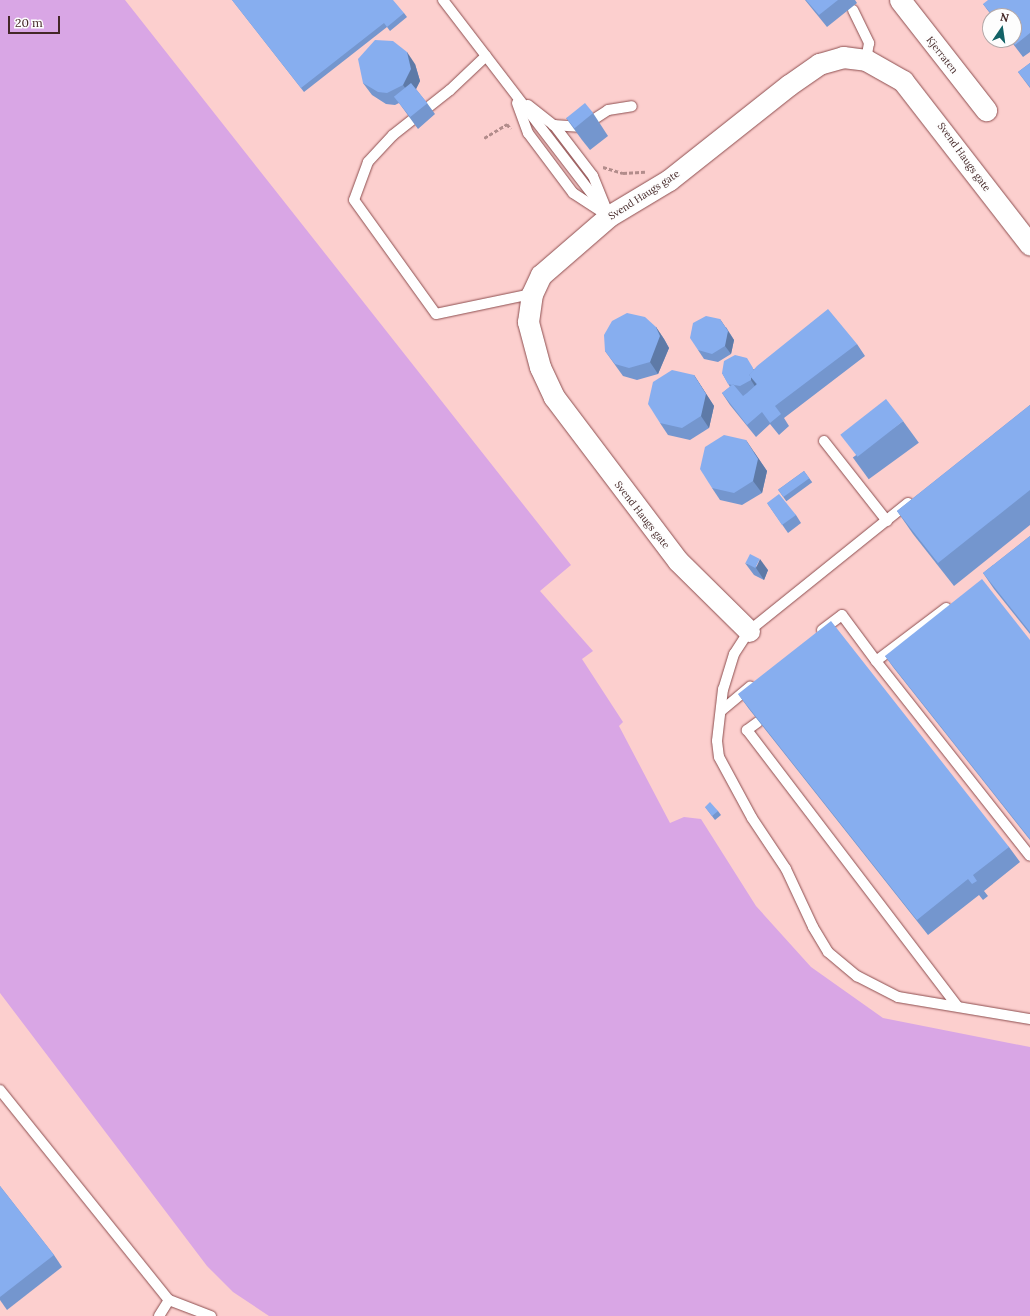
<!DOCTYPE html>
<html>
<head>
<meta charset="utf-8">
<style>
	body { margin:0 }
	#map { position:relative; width:1030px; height:1316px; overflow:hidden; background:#fccfce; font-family:Lora,serif }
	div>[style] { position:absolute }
	.water>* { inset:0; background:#d9a6e5 }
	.path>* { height:2.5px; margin-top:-1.25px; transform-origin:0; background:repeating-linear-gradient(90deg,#b28c8b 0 4px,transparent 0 6px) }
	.roads { filter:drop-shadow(0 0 1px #8d4e4f) drop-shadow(0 0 1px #8d4e4f) }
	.lane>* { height:10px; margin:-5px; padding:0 5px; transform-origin:5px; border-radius:5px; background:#fff }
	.street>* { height:21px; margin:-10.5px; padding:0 10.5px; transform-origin:10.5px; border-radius:10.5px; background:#fff }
	.wall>* { inset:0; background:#7496ce; transform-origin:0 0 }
	.shaded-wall>* { inset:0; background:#5e7aa7 }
	.building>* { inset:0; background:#87aeef; transform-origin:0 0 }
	span { translate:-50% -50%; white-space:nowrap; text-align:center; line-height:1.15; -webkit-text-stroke:3.5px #fdfdfd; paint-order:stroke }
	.street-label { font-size:10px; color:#442727 }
	.north { position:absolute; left:982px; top:8px; width:40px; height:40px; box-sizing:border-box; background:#fdfdfd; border:1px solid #b3a7a7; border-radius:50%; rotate:13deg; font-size:11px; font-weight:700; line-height:16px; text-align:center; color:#442727 }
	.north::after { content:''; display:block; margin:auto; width:14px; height:18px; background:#126266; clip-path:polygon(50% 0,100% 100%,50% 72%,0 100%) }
	.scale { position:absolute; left:8px; top:16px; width:52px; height:18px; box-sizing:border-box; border:2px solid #442727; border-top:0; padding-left:5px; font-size:12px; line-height:14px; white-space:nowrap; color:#442727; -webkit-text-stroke:3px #fdfdfd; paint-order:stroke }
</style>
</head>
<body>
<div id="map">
	<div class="water">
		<i style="clip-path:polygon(0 0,125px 0,571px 565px,540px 591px,593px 651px,582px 659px,623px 722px,619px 726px,670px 823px,684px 817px,701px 819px,756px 906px,811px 967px,883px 1018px,1030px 1047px,1030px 1316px,269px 1316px,233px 1292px,207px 1266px,0 993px)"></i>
	</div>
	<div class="path">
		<i style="left:484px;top:138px;width:27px;rotate:-31deg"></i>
		<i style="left:507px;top:124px;width:6px;rotate:51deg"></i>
		<i style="left:603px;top:167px;width:21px;rotate:17deg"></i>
		<i style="left:623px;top:173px;width:22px;rotate:-3deg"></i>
	</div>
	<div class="roads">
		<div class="lane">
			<i style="left:443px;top:0;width:272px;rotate:52.5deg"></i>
			<i style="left:853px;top:10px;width:37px;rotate:64deg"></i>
			<i style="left:869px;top:43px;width:17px;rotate:100deg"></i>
			<i style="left:486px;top:56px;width:50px;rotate:136.6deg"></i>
			<i style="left:450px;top:90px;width:73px;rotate:141.7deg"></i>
			<i style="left:393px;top:135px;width:37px;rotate:133deg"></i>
			<i style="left:368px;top:162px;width:40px;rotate:110.2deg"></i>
			<i style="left:354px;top:200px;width:140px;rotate:54.3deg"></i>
			<i style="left:436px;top:314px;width:98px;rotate:-11.8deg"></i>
			<i style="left:517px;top:103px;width:32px;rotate:70deg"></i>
			<i style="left:528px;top:133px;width:75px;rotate:53.1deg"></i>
			<i style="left:573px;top:193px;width:33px;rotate:33deg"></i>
			<i style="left:528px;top:105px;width:33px;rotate:38deg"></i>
			<i style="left:554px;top:125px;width:64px;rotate:52.6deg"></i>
			<i style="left:593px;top:176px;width:37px;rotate:68deg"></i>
			<i style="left:553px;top:125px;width:29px;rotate:4deg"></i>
			<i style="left:582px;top:127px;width:31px;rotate:-33deg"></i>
			<i style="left:608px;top:110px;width:24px;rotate:-9deg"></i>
			<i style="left:824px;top:441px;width:102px;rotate:51.8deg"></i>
			<i style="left:908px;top:503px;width:204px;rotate:141.2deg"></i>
			<i style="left:749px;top:631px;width:27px;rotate:123deg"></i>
			<i style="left:734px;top:654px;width:37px;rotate:107deg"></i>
			<i style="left:723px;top:689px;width:52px;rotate:96.6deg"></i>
			<i style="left:717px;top:741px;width:16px;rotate:83deg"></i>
			<i style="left:719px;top:757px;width:69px;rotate:61.6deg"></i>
			<i style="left:752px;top:818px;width:61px;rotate:56.3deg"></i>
			<i style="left:786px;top:869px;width:64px;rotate:65deg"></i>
			<i style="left:813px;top:927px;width:29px;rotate:59deg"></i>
			<i style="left:828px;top:952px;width:38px;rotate:40deg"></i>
			<i style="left:857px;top:976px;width:46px;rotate:27.1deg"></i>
			<i style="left:898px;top:997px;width:134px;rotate:9.5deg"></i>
			<i style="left:822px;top:630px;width:25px;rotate:-37deg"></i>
			<i style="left:842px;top:615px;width:57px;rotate:53.5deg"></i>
			<i style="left:876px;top:661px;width:88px;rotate:-37.1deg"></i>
			<i style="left:876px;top:661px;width:248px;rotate:51.7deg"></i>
			<i style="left:721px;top:711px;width:38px;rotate:-40deg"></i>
			<i style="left:758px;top:722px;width:14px;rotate:144deg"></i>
			<i style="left:747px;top:730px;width:347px;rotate:52.7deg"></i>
			<i style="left:0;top:1090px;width:270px;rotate:51.2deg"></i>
			<i style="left:169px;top:1300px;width:45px;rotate:20.9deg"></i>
			<i style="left:159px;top:1316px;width:19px;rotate:-58deg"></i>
		</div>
		<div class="street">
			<i style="left:900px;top:0;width:140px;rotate:52deg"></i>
			<i style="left:749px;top:631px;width:100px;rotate:-135.4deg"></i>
			<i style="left:678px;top:561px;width:206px;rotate:-127.1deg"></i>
			<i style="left:554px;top:397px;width:33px;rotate:-115deg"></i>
			<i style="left:540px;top:367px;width:47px;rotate:-104.9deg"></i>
			<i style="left:528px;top:322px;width:28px;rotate:-82deg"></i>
			<i style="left:532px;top:294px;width:21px;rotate:-65deg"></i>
			<i style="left:541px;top:275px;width:90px;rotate:-40.9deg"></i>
			<i style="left:609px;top:216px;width:70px;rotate:-31deg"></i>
			<i style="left:669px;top:180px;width:153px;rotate:-38.4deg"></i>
			<i style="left:789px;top:85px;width:37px;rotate:-35deg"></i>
			<i style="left:819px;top:64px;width:25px;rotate:-16deg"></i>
			<i style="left:843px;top:57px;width:23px;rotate:7deg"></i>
			<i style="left:866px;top:60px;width:43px;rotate:29.6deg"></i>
			<i style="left:903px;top:81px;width:207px;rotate:52.2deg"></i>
		</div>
	</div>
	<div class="wall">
		<i style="clip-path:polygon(232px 0,404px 13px,407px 17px,390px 31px,387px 27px,304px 92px)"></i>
		<i style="clip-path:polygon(805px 0,855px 0,857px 3px,827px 27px)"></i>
		<i style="clip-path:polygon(1030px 0,1030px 52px,1023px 57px,1010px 40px,1014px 40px,1014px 16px,992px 16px,983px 4px)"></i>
		<i style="clip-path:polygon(1030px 63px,1030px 88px,1018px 72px)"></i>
		<i style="clip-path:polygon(415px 64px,420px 81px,416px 89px,427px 103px,435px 114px,418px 129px,399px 103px,395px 105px,386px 104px,372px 95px,363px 83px)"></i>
		<i style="clip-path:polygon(593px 113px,608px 136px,590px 150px,582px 140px,566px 118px)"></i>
		<i style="clip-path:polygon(656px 327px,664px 339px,669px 348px,658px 374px,637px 380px,623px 376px,605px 351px)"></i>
		<i style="clip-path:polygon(726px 327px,734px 340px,731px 354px,718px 362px,704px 359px,698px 350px)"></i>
		<i style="clip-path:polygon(857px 344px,865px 356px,784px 418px,789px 426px,779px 435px,770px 424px,756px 437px,730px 405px,722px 393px,730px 387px,722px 373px,755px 369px)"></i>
		<i style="clip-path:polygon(694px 375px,714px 406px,709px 428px,690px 440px,668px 435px,660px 423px)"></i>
		<i style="clip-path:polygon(1030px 405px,1030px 525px,954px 586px,913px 534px,897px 511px)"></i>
		<i style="left:903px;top:421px;width:27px;height:62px;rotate:54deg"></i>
		<i style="clip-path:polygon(754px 452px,767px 471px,762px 493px,742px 505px,720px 500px,712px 488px)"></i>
		<i style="left:804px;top:471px;width:14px;height:32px;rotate:54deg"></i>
		<i style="clip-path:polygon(767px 503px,796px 515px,801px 523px,788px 533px)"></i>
		<i style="clip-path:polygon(1030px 536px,1030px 634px,994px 589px,983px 573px)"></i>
		<i style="clip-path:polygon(745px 563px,768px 570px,764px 580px,754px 575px)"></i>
		<i style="clip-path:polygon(1030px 640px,1030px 840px,893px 667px,885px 656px)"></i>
		<i style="clip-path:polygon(738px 694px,1009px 847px,1020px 862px,984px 891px,988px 896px,983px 900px,979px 895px,928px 935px,749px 709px)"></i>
		<i style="clip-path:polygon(705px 807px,718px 811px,721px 815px,715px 820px)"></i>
		<i style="clip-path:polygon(0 1186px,54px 1255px,62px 1267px,7px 1310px,0 1300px)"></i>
	</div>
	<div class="shaded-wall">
		<i style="clip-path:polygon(407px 52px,415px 64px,420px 81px,412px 97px,403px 85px)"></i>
		<i style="clip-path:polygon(720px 319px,734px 340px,731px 354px,725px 346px)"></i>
		<i style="clip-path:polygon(656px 327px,664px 339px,669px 348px,658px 374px,650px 362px)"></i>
		<i style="clip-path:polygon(694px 375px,714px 406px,709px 428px,701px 416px)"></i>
		<i style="clip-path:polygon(751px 377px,757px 385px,756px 388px,751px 380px)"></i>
		<i style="clip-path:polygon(746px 440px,767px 471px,762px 493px,753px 481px)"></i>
		<i style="clip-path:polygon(760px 559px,768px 570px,764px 580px,756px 568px)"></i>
	</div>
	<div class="building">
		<i style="clip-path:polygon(232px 0,393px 0,404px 13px,387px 27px,384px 23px,301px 88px)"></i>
		<i style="clip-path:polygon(806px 0,838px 0,819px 15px)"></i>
		<i style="clip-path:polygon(988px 0,1030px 0,1030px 33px,1015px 45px,1011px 40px,1014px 40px,1014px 16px,993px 16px,983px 4px)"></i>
		<i style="clip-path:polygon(375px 40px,393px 41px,407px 52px,411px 69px,403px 85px,387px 93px,378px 92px,363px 83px,358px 59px)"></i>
		<i style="clip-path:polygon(1030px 63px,1030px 87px,1018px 72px)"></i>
		<i style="left:411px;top:83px;width:26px;height:22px;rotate:51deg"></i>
		<i style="left:585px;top:103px;width:13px;height:24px;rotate:51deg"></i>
		<i style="clip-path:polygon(828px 309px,857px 344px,775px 406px,781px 414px,770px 423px,762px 412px,747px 425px,722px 393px,733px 384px,743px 396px,747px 393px,757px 384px,749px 375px,757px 366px)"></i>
		<i style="clip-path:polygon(627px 313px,645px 317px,656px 327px,660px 336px,650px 362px,629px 368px,615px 364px,605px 351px,604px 335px,612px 321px)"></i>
		<i style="clip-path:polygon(706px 316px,720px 319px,728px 331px,725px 346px,712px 354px,698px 350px,690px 338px,693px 323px)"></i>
		<i style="clip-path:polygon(735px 355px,747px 358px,753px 368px,753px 371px,749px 375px,751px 377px,751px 380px,740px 386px,734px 385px,733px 384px,732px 385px,728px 384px,722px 373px,724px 361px)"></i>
		<i style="clip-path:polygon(672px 370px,694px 375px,706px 394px,701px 416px,682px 428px,660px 423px,648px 404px,653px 382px)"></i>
		<i style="left:886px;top:399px;width:28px;height:58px;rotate:52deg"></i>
		<i style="clip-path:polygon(1030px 405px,1030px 490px,938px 563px,897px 511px)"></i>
		<i style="clip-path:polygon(724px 435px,746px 440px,758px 459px,753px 481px,734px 493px,712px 488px,700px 469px,705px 447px)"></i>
		<i style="left:804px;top:471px;width:9px;height:32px;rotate:54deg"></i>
		<i style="clip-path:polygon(779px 494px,796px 515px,782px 525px,767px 503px)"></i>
		<i style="clip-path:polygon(1030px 536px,1030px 632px,983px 573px)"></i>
		<i style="left:750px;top:554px;width:11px;height:10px;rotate:27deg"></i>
		<i style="clip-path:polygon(982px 579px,1030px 640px,1030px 839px,885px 656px)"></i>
		<i style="clip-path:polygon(831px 621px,1009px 847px,973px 875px,977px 881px,972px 884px,968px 879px,917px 920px,738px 694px)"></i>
		<i style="clip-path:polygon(710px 802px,718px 811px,712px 816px,705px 807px)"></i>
		<i style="clip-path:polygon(0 1186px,54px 1255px,0 1297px)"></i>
	</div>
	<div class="street-label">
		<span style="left:942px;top:55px;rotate:52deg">Kjerraten</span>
		<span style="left:964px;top:157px;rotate:54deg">Svend Haugs gate</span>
		<span style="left:644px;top:195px;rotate:-33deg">Svend Haugs gate</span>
		<span style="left:642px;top:515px;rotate:52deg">Svend Haugs gate</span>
	</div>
	<div class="north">N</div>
	<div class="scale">20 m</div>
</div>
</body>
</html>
